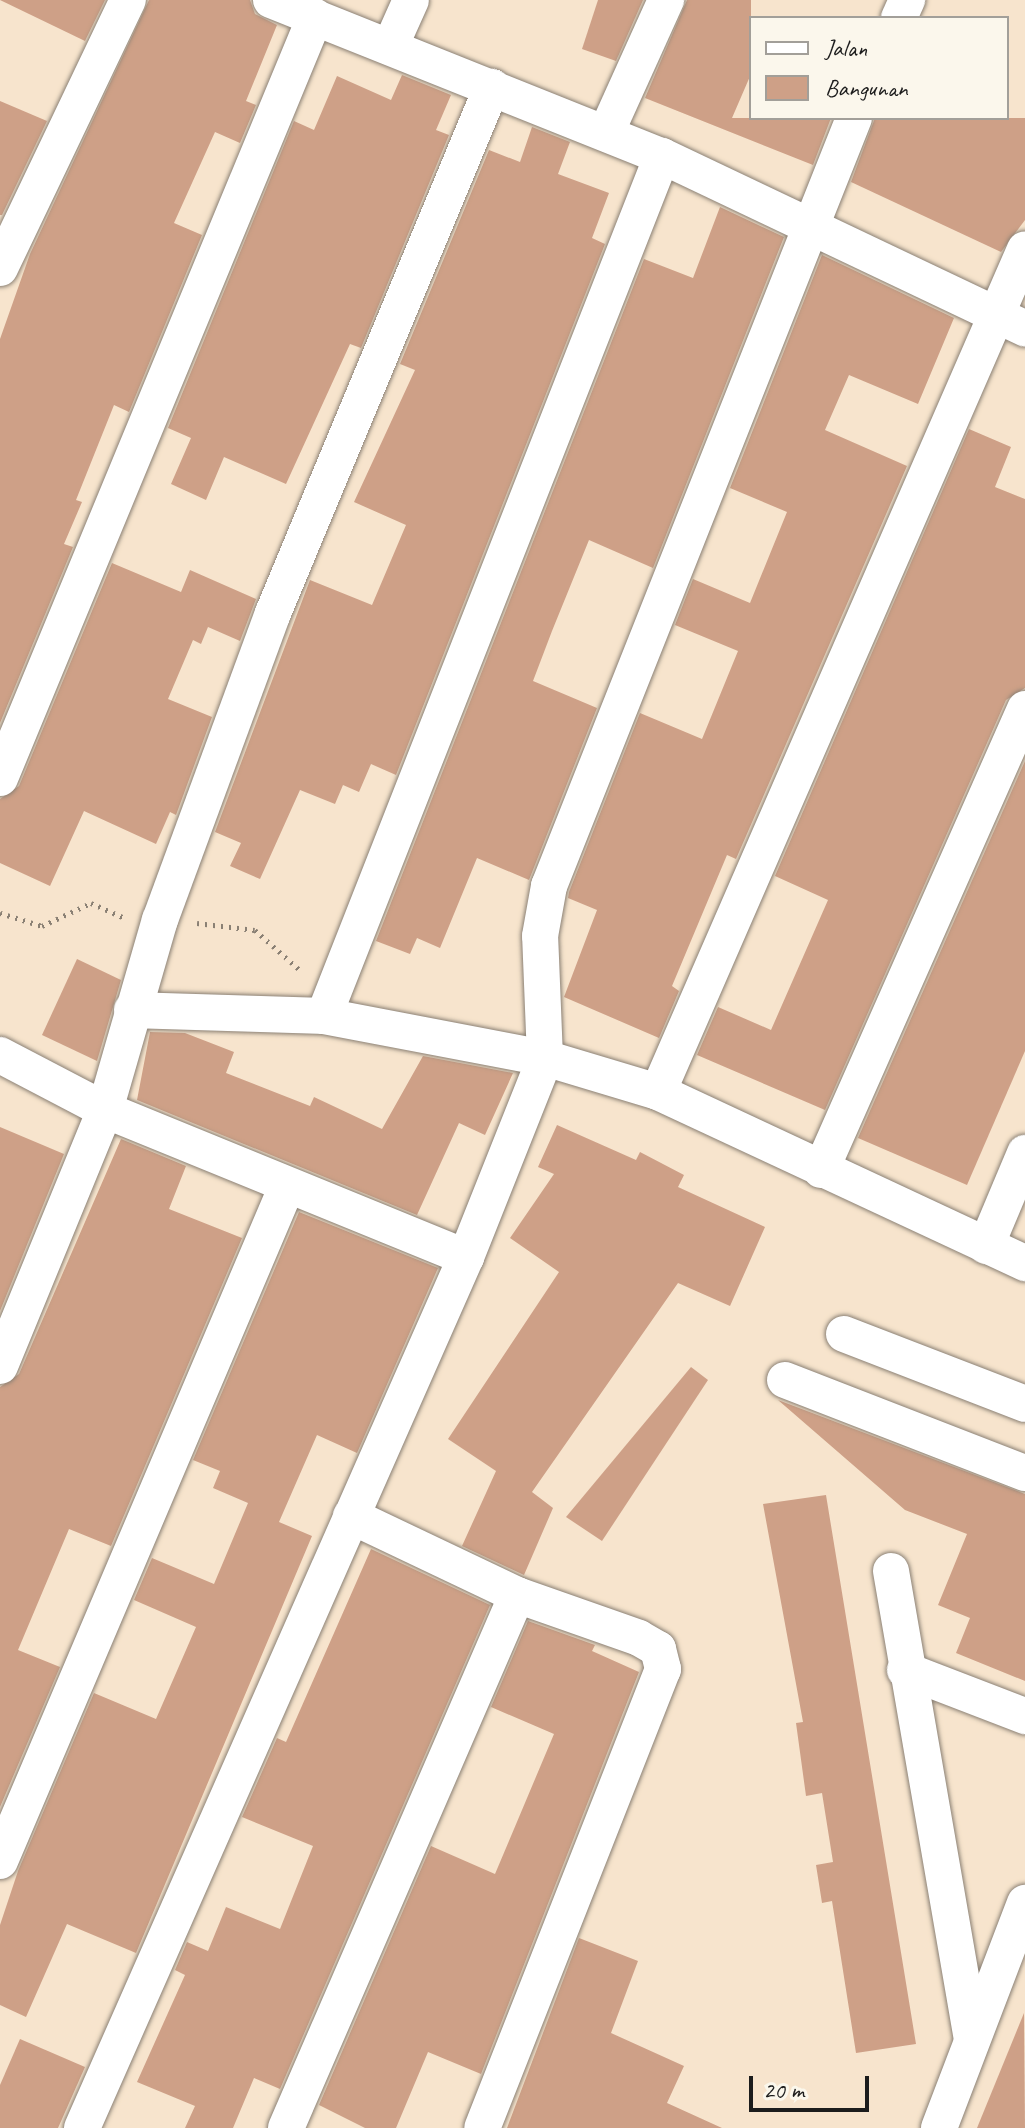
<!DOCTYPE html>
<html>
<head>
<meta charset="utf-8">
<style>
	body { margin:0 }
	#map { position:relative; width:1025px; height:2128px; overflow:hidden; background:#f7e4cd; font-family:Caveat,sans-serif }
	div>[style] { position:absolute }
	.building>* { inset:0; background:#cea087 }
	.path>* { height:5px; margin-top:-2.5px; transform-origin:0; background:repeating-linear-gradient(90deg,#8a8074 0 2px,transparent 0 8px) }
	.roads { filter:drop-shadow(0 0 2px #8a8074) drop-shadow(0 0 2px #8a8074) }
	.minor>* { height:36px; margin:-18px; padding:0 18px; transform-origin:18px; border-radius:18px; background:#fff }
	span { translate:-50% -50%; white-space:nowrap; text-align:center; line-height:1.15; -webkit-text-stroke:6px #fbf7ec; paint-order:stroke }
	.legend { position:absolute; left:749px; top:16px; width:260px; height:104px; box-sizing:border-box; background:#fbf7ec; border:2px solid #a29f99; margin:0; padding:10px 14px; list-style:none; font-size:24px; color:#1c1c1c }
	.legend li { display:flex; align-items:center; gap:16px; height:40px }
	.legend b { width:40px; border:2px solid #a29f99 }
	.scale { position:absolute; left:749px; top:2076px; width:120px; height:36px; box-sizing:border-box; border:4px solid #1c1c1c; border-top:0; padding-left:10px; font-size:24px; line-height:28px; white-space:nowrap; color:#1c1c1c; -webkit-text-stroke:6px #fbf7ec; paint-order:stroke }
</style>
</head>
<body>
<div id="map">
	<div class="building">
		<i style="clip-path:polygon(0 0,105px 0,85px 41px)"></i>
		<i style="clip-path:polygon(149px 0,250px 0,255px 14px,277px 25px,246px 101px,256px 105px,240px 143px,215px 132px,174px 223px,202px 235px,129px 412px,114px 405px,76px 500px,82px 502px,64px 544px,73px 547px,0 723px,0 339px,30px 254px)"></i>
		<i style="clip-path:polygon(598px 0,643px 0,616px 61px,582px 49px)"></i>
		<i style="clip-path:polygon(687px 0,751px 0,751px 74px,732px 118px,831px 118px,813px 165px,645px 98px)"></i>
		<i style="clip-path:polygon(402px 75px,451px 95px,436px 130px,449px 135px,361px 348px,350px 344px,286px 484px,224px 457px,206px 500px,171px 484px,191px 438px,168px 428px,294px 121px,314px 130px,337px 76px,391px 100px)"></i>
		<i style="clip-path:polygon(0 101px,47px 121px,2px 215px,0 215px)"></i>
		<i style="clip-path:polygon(875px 118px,1025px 118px,1025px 220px,1001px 252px,851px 182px)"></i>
		<i style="clip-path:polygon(532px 127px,570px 142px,558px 174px,609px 193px,592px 238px,605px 244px,396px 775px,371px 764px,359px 792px,343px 785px,335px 804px,300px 790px,260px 879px,230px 866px,241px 843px,215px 832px,310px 580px,372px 605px,406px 525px,354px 502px,415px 370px,400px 364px,489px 150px,520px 162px)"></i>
		<i style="clip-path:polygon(720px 207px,784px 237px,653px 568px,589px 540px,552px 631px,533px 681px,597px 708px,529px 880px,477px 858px,440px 948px,417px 938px,410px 954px,376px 941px,644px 259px,693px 278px)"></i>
		<i style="clip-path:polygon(822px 255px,954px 318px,918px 404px,849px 375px,825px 430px,907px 466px,736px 859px,727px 855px,672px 986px,679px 991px,659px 1038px,564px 997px,597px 910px,568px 898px,569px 892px,640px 713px,702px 739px,738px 651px,675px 625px,693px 579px,750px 603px,787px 512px,730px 488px)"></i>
		<i style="clip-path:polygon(969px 429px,1011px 447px,995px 487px,1025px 499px,1025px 688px,1006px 700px,825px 1110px,697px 1055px,718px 1007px,771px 1030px,828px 900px,775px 876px)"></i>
		<i style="clip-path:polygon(112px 563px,181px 592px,190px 570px,256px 599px,240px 641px,208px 627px,201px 644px,193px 640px,168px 699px,212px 717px,176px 815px,170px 812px,156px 844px,84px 811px,50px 886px,0 863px,0 799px,19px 786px)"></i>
		<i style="clip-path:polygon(1025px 761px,1025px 1051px,967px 1185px,858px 1138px)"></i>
		<i style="clip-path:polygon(77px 959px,121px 980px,97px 1061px,42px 1035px)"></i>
		<i style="clip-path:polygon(150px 1032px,185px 1033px,234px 1052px,226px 1073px,310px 1106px,314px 1097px,382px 1129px,423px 1056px,513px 1073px,485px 1135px,459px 1123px,417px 1215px,137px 1100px)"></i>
		<i style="clip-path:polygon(557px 1125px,636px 1160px,640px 1152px,684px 1175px,678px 1187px,765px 1227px,730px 1306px,678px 1283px,532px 1492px,553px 1508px,524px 1575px,462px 1546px,496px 1471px,448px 1439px,559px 1272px,510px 1238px,554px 1174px,538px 1167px)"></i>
		<i style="clip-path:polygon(0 1127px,64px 1154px,0 1311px)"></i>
		<i style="clip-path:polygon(121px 1139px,186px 1166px,169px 1209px,242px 1238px,111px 1546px,69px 1529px,18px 1650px,60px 1667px,0 1807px,0 1387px,19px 1374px)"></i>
		<i style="clip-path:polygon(299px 1212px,438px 1268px,357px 1453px,317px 1435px,279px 1522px,312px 1536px,136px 1953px,67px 1924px,26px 2017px,0 2005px,0 1925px,18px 1871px,94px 1693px,156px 1719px,196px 1627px,134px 1600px,152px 1558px,214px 1584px,248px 1503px,213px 1488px,220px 1471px,193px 1460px)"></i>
		<i style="clip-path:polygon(691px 1367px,708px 1380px,602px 1541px,566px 1517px)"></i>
		<i style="clip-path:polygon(778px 1400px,1025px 1494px,1025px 1681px,956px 1653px,970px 1618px,938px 1605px,967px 1534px,905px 1510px)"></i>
		<i style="clip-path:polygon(826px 1495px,916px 2044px,856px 2053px,832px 1901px,822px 1903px,816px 1865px,833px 1862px,822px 1793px,806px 1796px,796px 1723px,803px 1722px,763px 1504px)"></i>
		<i style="clip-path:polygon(371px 1549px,490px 1605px,280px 2089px,254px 2078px,233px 2128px,185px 2128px,195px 2106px,137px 2082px,185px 1975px,175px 1970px,187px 1942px,208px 1951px,226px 1907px,280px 1929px,313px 1846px,242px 1817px,277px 1738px,286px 1742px)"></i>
		<i style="clip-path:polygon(528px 1621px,595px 1645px,592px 1651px,639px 1672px,481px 2074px,428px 2052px,396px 2128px,365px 2128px,319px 2105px,431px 1846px,495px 1874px,554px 1734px,491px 1707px)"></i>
		<i style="clip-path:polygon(579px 1938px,638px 1961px,611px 2033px,684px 2066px,667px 2103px,722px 2128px,507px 2128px)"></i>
		<i style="clip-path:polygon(1024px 2013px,1025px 2128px,977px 2128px)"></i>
		<i style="clip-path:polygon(20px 2039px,85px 2067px,58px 2128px,0 2128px,0 2085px)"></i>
	</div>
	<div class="path">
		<i style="left:0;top:913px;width:44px;rotate:17.2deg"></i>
		<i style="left:42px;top:926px;width:54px;rotate:-25.1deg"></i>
		<i style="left:91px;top:903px;width:36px;rotate:24deg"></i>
		<i style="left:197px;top:923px;width:58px;rotate:6.9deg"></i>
		<i style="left:255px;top:930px;width:62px;rotate:41.7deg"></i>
	</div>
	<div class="roads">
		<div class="minor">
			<i style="left:271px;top:0;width:421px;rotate:21.8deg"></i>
			<i style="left:662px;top:156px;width:402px;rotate:25.4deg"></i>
			<i style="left:899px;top:18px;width:20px;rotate:-66deg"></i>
			<i style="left:390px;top:47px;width:51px;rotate:-65.9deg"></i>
			<i style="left:606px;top:133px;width:146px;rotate:-65.7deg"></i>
			<i style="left:662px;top:156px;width:924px;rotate:111.46deg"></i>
			<i style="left:324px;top:1016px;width:225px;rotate:10.8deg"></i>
			<i style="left:545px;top:1058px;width:118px;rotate:16.7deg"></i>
			<i style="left:658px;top:1092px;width:405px;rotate:25deg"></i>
			<i style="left:0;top:268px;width:297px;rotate:-64.5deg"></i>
			<i style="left:0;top:778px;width:824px;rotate:-67.51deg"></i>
			<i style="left:132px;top:1010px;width:192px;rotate:1.8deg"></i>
			<i style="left:0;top:1055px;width:119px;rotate:27.6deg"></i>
			<i style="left:105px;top:1110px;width:390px;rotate:22.2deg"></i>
			<i style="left:466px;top:1257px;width:214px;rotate:-68.3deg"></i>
			<i style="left:545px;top:1058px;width:122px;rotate:-92.3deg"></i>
			<i style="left:540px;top:936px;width:51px;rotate:-79.8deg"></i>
			<i style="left:549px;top:886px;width:826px;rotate:-68.34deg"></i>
			<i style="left:658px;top:1092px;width:919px;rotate:-66.47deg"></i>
			<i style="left:821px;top:1170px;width:504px;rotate:-66.13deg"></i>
			<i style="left:986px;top:1246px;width:101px;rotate:-67.2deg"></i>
			<i style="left:844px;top:1334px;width:194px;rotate:21.1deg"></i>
			<i style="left:0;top:1366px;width:277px;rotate:-67.7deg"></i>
			<i style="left:105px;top:1110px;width:198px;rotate:-73.9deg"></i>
			<i style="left:160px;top:920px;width:327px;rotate:-69.8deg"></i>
			<i style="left:273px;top:613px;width:570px;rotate:-67.4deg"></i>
			<i style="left:785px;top:1380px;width:257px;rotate:21.2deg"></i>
			<i style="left:351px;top:1516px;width:184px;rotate:25.4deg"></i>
			<i style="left:517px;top:1595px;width:129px;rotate:19.4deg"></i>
			<i style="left:639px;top:1638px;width:22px;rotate:30deg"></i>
			<i style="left:658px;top:1649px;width:21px;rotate:76deg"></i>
			<i style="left:663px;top:1669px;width:493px;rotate:111.5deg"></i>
			<i style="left:891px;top:1571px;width:476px;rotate:80.2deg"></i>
			<i style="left:905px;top:1670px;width:129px;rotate:21deg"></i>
			<i style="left:0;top:1861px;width:733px;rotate:-66.97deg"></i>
			<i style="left:82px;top:2128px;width:952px;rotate:-66.21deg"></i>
			<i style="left:286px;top:2128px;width:581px;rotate:-66.57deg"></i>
			<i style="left:939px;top:2128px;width:241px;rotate:-69.1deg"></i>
		</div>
	</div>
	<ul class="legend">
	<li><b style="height:10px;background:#fff"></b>Jalan</li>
	<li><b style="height:22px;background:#cea087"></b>Bangunan</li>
	</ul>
	<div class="scale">20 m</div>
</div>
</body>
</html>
